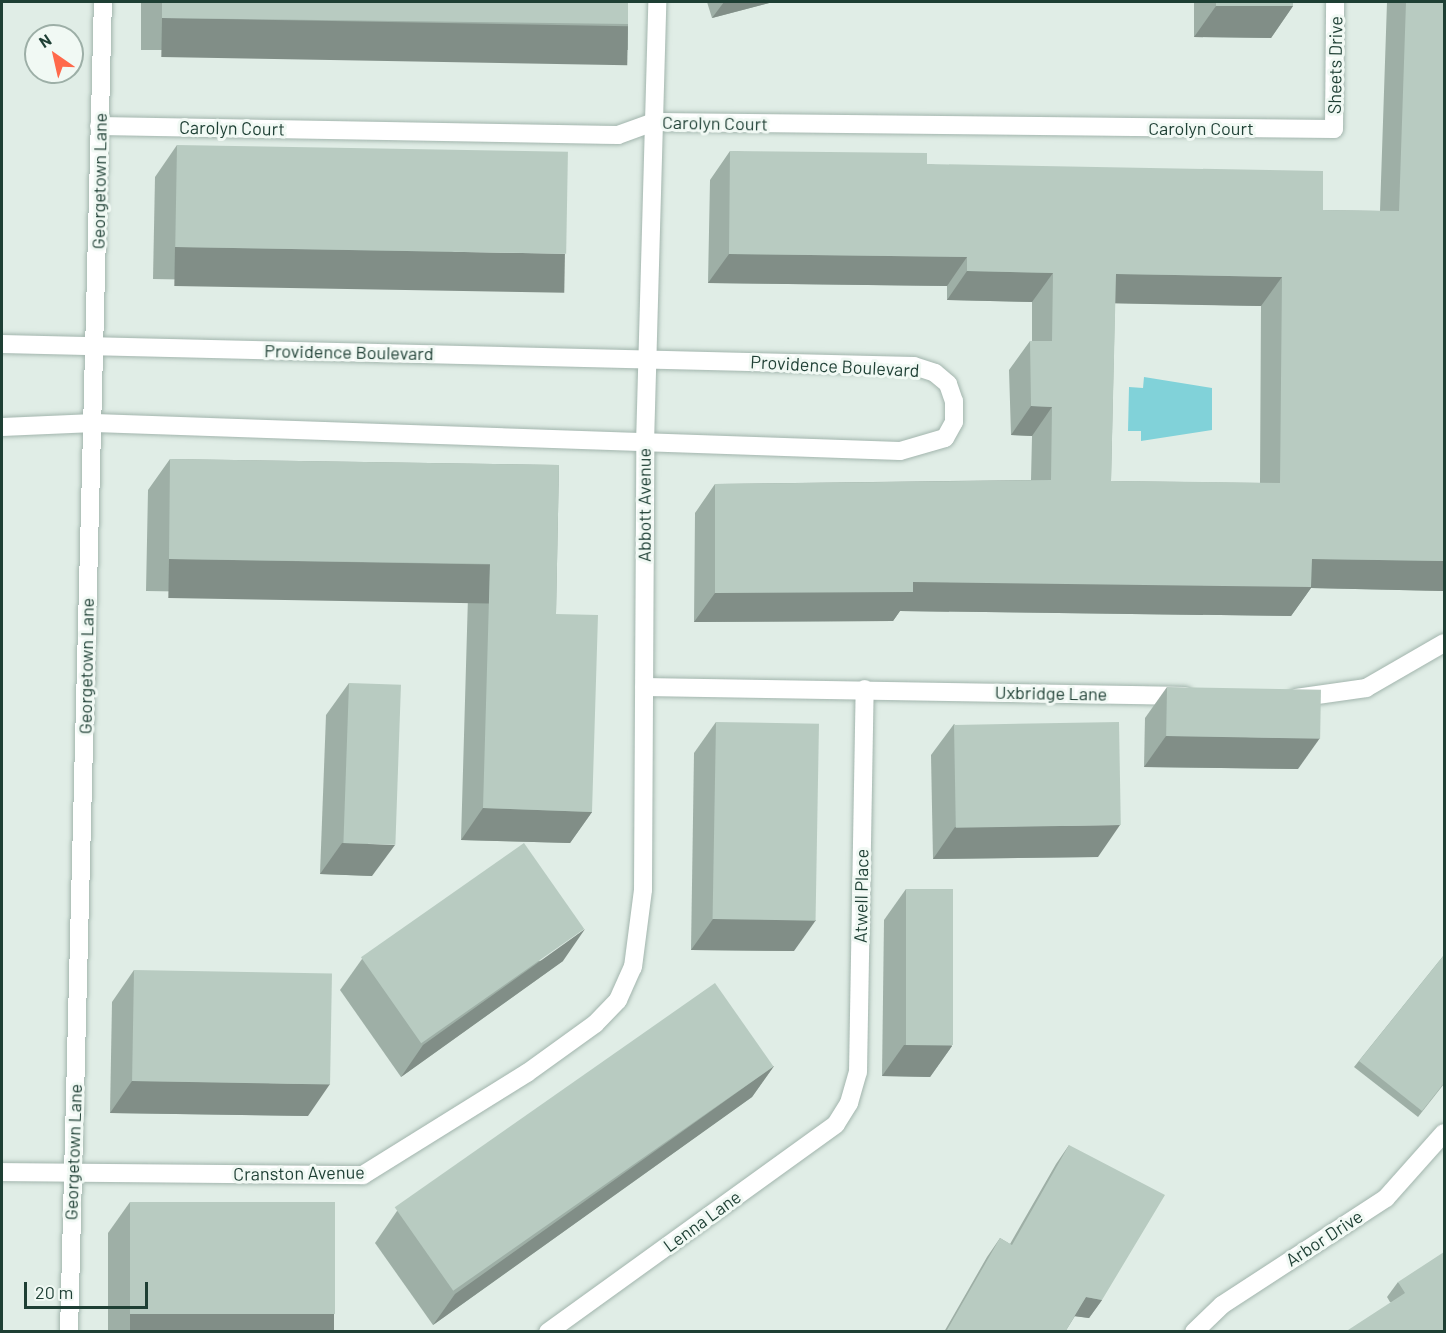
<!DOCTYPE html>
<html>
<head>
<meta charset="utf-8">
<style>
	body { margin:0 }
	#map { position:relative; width:1446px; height:1333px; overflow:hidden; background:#e0ede6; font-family:Barlow,sans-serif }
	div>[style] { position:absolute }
	.water>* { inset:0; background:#81d2d9 }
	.roads { filter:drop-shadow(0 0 2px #a2b5ad) drop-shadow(0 0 2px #a2b5ad) }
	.street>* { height:18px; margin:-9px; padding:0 9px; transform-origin:9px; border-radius:9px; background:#fff }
	.wall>* { inset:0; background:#9eafa6; transform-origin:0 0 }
	.shaded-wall>* { inset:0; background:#818e87; transform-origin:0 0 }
	.building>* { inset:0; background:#b8cbc1; transform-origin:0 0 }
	span { translate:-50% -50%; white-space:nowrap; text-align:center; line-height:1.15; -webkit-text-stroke:6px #f1f9f4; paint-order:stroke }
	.street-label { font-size:18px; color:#1e3f34 }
	.frame { position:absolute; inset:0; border:3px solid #1e3f34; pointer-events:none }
	.north { position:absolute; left:24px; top:24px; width:60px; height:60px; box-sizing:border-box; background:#f1f9f4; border:2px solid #9dafa7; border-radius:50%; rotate:326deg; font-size:16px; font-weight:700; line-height:24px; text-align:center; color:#1e3f34 }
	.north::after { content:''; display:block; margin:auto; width:21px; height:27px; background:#ff694b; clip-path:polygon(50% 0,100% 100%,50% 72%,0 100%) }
	.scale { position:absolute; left:24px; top:1282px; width:124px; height:27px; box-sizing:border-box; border:3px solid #1e3f34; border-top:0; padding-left:8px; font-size:18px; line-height:21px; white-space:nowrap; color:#1e3f34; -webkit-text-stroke:4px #f1f9f4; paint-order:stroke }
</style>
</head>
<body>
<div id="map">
	<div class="water">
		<i style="clip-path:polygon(1144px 377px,1212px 388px,1212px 430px,1141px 441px,1141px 431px,1128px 431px,1129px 387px,1143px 388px)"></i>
	</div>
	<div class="roads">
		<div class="street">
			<i style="left:99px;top:126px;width:519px;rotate:0.99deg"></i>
			<i style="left:618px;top:135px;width:37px;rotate:-20deg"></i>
			<i style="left:653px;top:122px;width:681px;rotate:0.59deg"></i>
			<i style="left:1334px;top:129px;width:127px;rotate:-89.5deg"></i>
			<i style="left:2px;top:344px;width:912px;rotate:1.38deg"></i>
			<i style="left:914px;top:366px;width:22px;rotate:18deg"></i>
			<i style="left:935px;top:373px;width:17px;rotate:40deg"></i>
			<i style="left:948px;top:384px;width:18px;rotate:71deg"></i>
			<i style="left:954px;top:401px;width:21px;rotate:90deg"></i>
			<i style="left:954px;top:422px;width:18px;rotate:119deg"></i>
			<i style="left:945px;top:438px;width:47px;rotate:163.9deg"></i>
			<i style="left:900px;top:451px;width:806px;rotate:-178.01deg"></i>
			<i style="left:94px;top:423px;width:92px;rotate:177.5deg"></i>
			<i style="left:644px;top:687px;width:541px;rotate:0.95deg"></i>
			<i style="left:1296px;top:698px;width:71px;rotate:-8.1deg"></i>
			<i style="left:1366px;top:688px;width:90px;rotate:-30deg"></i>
			<i style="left:2px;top:1172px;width:361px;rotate:0.5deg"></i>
			<i style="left:363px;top:1175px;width:193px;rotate:-31.9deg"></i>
			<i style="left:527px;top:1073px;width:84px;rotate:-35.8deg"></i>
			<i style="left:595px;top:1024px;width:33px;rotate:-46deg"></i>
			<i style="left:618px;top:1000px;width:36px;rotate:-66deg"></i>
			<i style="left:633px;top:967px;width:78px;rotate:-82.6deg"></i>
			<i style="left:643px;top:890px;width:446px;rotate:-89.7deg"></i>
			<i style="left:645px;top:444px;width:442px;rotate:-88.4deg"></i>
			<i style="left:69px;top:1332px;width:1330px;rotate:-88.54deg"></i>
			<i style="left:548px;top:1332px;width:355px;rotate:-35.8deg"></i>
			<i style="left:836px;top:1124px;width:25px;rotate:-58deg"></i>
			<i style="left:849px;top:1103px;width:32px;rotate:-74deg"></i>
			<i style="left:858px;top:1072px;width:383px;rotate:-89deg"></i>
			<i style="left:1194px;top:1332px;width:39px;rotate:-44deg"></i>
			<i style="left:1222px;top:1305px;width:196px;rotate:-33.1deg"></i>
			<i style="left:1386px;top:1198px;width:87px;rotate:-48.3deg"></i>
		</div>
	</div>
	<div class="wall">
		<i style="left:141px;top:2px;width:487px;height:48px"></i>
		<i style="clip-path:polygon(707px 2px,773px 2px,712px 18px)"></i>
		<i style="clip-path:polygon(1194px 2px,1293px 2px,1293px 6px,1271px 38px,1194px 37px)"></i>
		<i style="clip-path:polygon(evenodd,1387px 2px,1444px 2px,1444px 588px,1443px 591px,1311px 588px,1291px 616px,900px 611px,893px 621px,694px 622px,695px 513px,715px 484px,1031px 480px,1032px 436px,1011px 435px,1009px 370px,1030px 341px,1032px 341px,1032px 302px,947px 300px,947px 286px,708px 283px,710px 180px,730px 151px,927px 164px,1323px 210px,1380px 211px,1387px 2px,1115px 303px,1261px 306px,1260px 483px,1111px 481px,1115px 303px)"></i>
		<i style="clip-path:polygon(177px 145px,543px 286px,153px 279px,155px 177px)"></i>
		<i style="clip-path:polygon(170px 459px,559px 465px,556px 614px,592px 812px,570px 843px,461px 840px,468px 596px,146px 591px,148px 490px)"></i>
		<i style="clip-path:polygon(349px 683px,372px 876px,320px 874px,326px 715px)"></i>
		<i style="clip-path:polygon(1167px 687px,1298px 769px,1144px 767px,1145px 718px)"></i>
		<i style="clip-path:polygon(716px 722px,794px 951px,691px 950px,694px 753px)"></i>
		<i style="clip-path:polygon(954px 724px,1098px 857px,933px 859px,931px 755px)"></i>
		<i style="clip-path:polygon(906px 889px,952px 1046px,930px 1077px,882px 1076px,884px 920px)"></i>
		<i style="clip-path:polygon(1444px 955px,1444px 1084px,1418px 1117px,1354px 1067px)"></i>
		<i style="clip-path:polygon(362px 959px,563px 961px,401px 1077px,340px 990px)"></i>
		<i style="clip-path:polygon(134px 970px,308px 1116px,110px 1113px,112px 1002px)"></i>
		<i style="clip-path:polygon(774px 1066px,752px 1097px,433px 1325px,375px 1243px,397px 1211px)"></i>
		<i style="clip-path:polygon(1069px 1145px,1102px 1300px,1089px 1318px,1075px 1316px,1065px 1332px,944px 1332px,987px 1257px,1000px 1238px,1010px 1244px,1056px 1164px)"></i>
		<i style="clip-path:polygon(130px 1202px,334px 1314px,321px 1332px,108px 1332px,108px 1233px)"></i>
		<i style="clip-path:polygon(1398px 1282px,1444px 1332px,1390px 1302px,1387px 1297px)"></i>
	</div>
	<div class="shaded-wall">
		<i style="clip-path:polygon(724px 2px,773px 2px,712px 18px)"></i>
		<i style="clip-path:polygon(1216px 6px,1293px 6px,1271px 38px,1194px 37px)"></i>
		<i style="left:162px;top:18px;width:466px;height:39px;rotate:1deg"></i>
		<i style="left:175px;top:247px;width:390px;height:39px;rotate:1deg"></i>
		<i style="clip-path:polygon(729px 254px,967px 257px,947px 286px,708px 283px)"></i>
		<i style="clip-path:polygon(967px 271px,1053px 273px,1032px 302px,947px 300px)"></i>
		<i style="clip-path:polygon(1116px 274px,1282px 277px,1261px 306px,1096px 303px)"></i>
		<i style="clip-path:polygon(1031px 406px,1052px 407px,1032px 436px,1011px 435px)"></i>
		<i style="left:169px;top:559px;width:321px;height:39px;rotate:1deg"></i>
		<i style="clip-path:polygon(1312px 559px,1444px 561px,1444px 588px,1443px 591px,1311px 588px,1291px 616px,900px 611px,893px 621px,694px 622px,715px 593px)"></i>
		<i style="clip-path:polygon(1166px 736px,1320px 738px,1298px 769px,1144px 767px)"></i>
		<i style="clip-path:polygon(483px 808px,592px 812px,570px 843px,461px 840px)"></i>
		<i style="clip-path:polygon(1120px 825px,1098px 857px,933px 859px,955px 827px)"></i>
		<i style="clip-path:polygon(342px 843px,395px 845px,372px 876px,320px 874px)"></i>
		<i style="clip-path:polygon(713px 919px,816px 920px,794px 951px,691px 950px)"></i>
		<i style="clip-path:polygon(585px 929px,563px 961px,401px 1077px,423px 1045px)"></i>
		<i style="clip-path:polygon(904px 1045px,952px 1046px,930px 1077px,882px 1076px)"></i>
		<i style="clip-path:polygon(774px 1066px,752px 1097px,433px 1325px,455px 1294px)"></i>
		<i style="clip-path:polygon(132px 1081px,330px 1084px,308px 1116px,110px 1113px)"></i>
		<i style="clip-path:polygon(1086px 1297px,1102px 1300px,1089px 1318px,1073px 1316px)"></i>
		<i style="left:130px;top:1314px;width:204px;height:22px"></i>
	</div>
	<div class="building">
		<i style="clip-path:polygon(162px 2px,628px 2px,628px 24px,162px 18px)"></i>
		<i style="left:1216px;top:2px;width:77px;height:4px"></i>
		<i style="clip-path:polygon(evenodd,1406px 2px,1444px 2px,1444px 561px,1312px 559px,1311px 587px,913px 582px,913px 592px,715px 593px,715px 484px,1051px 480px,1052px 407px,1031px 406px,1030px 341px,1052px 341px,1053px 273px,967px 271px,967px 257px,729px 254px,730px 151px,927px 153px,927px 164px,1323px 171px,1323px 210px,1399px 211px,1406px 2px,1116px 274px,1282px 277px,1280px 483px,1111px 481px,1116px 274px)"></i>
		<i style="left:177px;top:145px;width:391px;height:102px;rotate:1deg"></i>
		<i style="clip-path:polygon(170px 459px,559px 465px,556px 614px,598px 615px,592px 812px,483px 808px,490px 564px,169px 559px)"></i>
		<i style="left:349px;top:683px;width:52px;height:160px;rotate:2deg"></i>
		<i style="left:1167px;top:687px;width:154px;height:49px;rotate:1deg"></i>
		<i style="left:716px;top:722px;width:103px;height:197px;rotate:1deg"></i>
		<i style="left:1119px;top:722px;width:103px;height:165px;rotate:89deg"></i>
		<i style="left:524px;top:843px;width:105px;height:199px;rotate:55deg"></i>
		<i style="left:906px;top:889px;width:47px;height:156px"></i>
		<i style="clip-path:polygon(1444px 955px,1444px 1083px,1422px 1111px,1359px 1061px)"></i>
		<i style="left:134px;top:970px;width:198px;height:111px;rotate:1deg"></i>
		<i style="left:715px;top:983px;width:102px;height:391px;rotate:55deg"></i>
		<i style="clip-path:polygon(1069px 1145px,1165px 1195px,1102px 1300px,1086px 1297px,1065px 1332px,948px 1332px,947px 1330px,1000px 1238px,1012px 1245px)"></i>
		<i style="left:130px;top:1202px;width:205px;height:112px"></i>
		<i style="clip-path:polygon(1444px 1252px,1444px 1332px,1345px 1332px,1405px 1293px,1398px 1282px)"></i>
	</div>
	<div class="street-label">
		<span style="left:1335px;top:65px;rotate:-89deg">Sheets Drive</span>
		<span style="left:715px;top:123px;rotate:1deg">Carolyn Court</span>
		<span style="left:232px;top:128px;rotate:1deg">Carolyn Court</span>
		<span style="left:1201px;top:128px">Carolyn Court</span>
		<span style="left:99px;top:181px;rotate:-89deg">Georgetown Lane</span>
		<span style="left:349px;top:352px;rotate:1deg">Providence Boulevard</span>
		<span style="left:835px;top:366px;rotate:3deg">Providence Boulevard</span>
		<span style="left:644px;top:505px;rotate:-90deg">Abbott Avenue</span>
		<span style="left:86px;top:666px;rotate:-89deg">Georgetown Lane</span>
		<span style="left:1051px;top:693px;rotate:1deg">Uxbridge Lane</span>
		<span style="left:861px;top:896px;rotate:-89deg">Atwell Place</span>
		<span style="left:73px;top:1152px;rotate:-88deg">Georgetown Lane</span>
		<span style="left:299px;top:1173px;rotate:-1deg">Cranston Avenue</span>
		<span style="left:702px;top:1221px;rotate:-36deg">Lenna Lane</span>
		<span style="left:1324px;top:1238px;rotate:-33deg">Arbor Drive</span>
	</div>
	<div class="frame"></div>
	<div class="north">N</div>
	<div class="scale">20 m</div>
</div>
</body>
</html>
